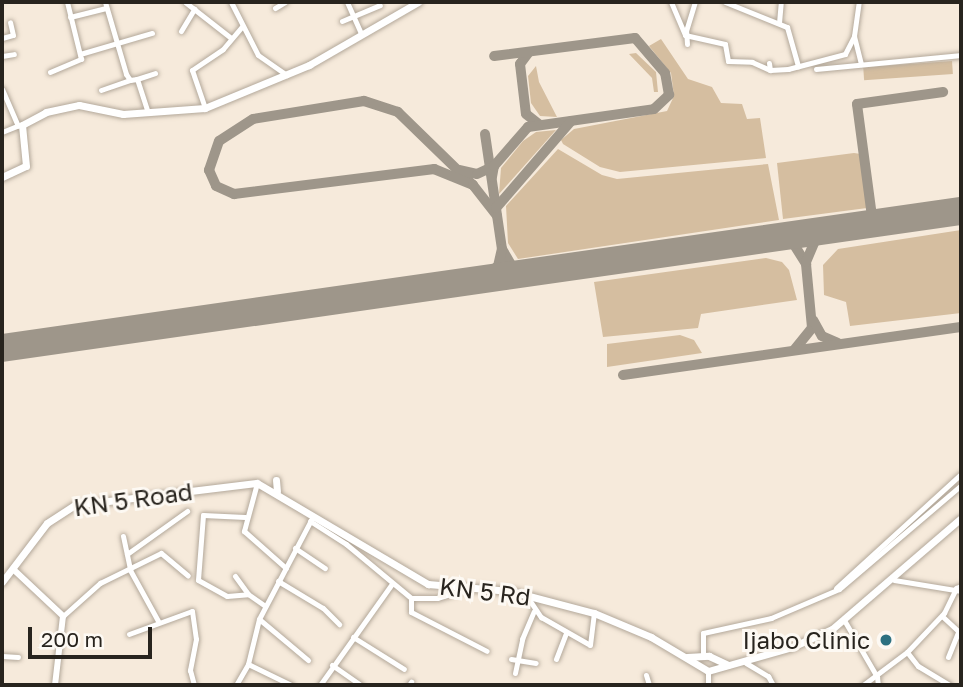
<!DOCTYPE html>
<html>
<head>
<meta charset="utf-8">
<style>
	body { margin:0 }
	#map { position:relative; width:963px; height:687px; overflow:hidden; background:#f6eadb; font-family:"Golos Text",sans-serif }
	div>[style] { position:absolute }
	.green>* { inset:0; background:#d5bea0; transform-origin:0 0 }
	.taxiway>* { height:10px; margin:-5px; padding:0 5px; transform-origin:5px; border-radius:5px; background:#9e968a }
	.runway>* { height:28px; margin:-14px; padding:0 14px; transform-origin:14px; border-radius:14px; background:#9e968a }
	.roads { filter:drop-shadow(0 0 2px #b3a89a) drop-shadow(0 0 2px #b3a89a) }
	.minor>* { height:5px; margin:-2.5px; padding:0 2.5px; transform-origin:2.5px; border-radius:2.5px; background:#fff }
	.tertiary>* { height:6px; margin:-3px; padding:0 3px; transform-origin:3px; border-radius:3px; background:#fff }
	.secondary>* { height:7px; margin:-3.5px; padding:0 3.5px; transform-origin:3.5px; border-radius:3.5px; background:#fff }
	.dots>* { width:19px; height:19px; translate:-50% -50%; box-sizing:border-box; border:4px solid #fdf9f3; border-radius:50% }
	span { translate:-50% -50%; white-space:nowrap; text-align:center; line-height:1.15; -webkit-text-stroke:6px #fdf9f3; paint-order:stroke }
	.street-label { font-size:24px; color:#28241e }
	.poi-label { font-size:24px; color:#28241e }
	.right { translate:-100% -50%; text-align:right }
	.frame { position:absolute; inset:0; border:4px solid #28241e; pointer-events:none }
	.scale { position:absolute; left:28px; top:627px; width:124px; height:32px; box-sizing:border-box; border:4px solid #28241e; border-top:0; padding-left:9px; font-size:21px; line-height:24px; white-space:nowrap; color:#28241e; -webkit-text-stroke:5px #fdf9f3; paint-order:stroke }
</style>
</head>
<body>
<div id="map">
	<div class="green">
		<i style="clip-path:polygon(661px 39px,688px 79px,712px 87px,721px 103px,742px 104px,747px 119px,760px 118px,766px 158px,620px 172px,600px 167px,563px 144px,561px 140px,574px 129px,667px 111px,674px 96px,671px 73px,649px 46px)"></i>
		<i style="clip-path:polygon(636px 53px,656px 72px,658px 92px,654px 92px,652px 78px,629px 54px)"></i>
		<i style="left:952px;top:61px;width:13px;height:89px;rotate:86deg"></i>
		<i style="clip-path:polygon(536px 66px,539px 82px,557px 117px,540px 116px,531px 103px,528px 76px)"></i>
		<i style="clip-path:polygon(556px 130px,499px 194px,501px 168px,523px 141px,536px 132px)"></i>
		<i style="clip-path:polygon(558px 149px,602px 175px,617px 179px,768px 164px,779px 220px,518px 259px,508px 243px,506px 206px)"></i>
		<i style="clip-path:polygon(854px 153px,861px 154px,867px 208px,783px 219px,777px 163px)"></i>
		<i style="clip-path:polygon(961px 230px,961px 313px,850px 326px,846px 302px,824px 295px,823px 265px,838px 249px)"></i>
		<i style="clip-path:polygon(766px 258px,782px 262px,789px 270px,797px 300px,701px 314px,698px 328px,603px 337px,594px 282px)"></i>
		<i style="clip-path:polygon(680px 335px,694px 340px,702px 353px,607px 367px,607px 344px)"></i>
	</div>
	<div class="taxiway">
		<i style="left:529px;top:52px;width:15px;rotate:127deg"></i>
		<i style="left:520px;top:64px;width:50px;rotate:83.2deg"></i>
		<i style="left:526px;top:114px;width:18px;rotate:38deg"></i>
		<i style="left:485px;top:134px;width:116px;rotate:81.6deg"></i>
		<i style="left:502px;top:249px;width:20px;rotate:60deg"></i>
		<i style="left:512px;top:266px;width:18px;rotate:22deg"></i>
		<i style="left:460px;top:170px;width:17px;rotate:13deg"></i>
		<i style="left:477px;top:174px;width:19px;rotate:-25deg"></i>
		<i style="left:492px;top:177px;width:11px;rotate:-80deg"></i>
		<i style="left:494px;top:166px;width:52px;rotate:-48.9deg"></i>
		<i style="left:528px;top:127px;width:127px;rotate:-8.1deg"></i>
		<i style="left:654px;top:109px;width:21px;rotate:-43deg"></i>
		<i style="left:669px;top:95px;width:22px;rotate:-100deg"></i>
		<i style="left:665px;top:73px;width:46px;rotate:-130.6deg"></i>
		<i style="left:635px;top:38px;width:142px;rotate:172.7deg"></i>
		<i style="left:473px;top:185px;width:105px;rotate:-135.8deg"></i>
		<i style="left:398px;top:112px;width:36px;rotate:-162deg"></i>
		<i style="left:364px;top:101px;width:112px;rotate:170.8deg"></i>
		<i style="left:253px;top:119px;width:40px;rotate:147.1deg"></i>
		<i style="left:219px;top:141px;width:31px;rotate:109deg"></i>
		<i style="left:209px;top:170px;width:17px;rotate:66deg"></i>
		<i style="left:216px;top:186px;width:20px;rotate:24deg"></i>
		<i style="left:234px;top:194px;width:202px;rotate:-7.1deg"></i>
		<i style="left:434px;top:169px;width:42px;rotate:22.3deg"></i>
		<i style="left:473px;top:185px;width:39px;rotate:52deg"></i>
		<i style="left:496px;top:208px;width:115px;rotate:-49.2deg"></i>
		<i style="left:873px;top:224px;width:121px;rotate:-97.6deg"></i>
		<i style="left:857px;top:104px;width:87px;rotate:-7.9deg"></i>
		<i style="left:772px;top:238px;width:22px;rotate:13deg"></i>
		<i style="left:793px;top:243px;width:25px;rotate:58deg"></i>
		<i style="left:806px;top:264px;width:64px;rotate:84.6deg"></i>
		<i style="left:812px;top:328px;width:28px;rotate:129deg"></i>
		<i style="left:806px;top:262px;width:25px;rotate:-67deg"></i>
		<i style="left:816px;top:239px;width:21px;rotate:-29deg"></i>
		<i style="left:478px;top:280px;width:24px;rotate:-35deg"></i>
		<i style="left:498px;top:266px;width:17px;rotate:-77deg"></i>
		<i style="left:813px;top:320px;width:18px;rotate:61deg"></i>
		<i style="left:822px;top:336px;width:17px;rotate:24deg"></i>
		<i style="left:623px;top:375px;width:341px;rotate:-8.1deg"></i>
	</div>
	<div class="runway">
		<i style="left:2px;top:348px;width:969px;rotate:-8.13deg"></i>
	</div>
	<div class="roads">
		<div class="minor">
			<i style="left:105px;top:2px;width:75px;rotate:73.7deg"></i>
			<i style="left:126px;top:74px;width:7px;rotate:56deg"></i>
			<i style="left:130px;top:80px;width:7px;rotate:-8deg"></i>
			<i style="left:137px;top:79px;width:35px;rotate:72deg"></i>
			<i style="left:185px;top:2px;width:58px;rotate:38deg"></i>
			<i style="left:231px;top:2px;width:59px;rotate:63deg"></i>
			<i style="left:258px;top:55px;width:35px;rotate:35deg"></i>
			<i style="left:347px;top:2px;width:34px;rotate:66deg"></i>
			<i style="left:671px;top:2px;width:36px;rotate:67deg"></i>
			<i style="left:685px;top:35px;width:41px;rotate:12.7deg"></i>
			<i style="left:725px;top:44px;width:17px;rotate:80deg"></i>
			<i style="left:728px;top:61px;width:24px;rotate:2deg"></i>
			<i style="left:752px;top:62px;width:20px;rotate:24deg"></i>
			<i style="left:725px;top:2px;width:67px;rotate:22deg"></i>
			<i style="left:787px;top:27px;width:41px;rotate:74.2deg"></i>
			<i style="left:275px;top:8px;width:12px;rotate:-31deg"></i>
			<i style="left:70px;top:17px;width:37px;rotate:-14deg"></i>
			<i style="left:342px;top:21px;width:41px;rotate:-22.8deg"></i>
			<i style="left:779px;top:23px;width:21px;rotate:-85deg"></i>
			<i style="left:181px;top:31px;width:26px;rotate:-59deg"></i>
			<i style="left:854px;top:36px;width:29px;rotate:76deg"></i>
			<i style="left:2px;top:38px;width:11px;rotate:-15deg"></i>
			<i style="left:13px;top:35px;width:13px;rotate:-103deg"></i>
			<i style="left:687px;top:44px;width:13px;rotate:-94deg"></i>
			<i style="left:686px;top:31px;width:30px;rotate:-73deg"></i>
			<i style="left:80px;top:54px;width:75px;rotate:-16.3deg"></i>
			<i style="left:2px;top:56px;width:12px;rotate:-9deg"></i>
			<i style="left:769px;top:63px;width:7px;rotate:82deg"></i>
			<i style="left:770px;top:70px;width:18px;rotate:-3deg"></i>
			<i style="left:788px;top:69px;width:59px;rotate:-14.7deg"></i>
			<i style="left:845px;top:54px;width:20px;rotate:-63deg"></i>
			<i style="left:854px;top:36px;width:34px;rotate:-82deg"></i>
			<i style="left:816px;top:69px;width:146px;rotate:-5.5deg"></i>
			<i style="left:50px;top:72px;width:34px;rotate:-23deg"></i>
			<i style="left:81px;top:59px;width:59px;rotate:-103.8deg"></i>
			<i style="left:137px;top:79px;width:19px;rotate:-18deg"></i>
			<i style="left:2px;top:89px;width:40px;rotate:66.6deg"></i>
			<i style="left:101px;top:90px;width:31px;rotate:-19deg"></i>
			<i style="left:205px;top:108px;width:40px;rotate:-108.9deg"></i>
			<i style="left:192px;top:70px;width:37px;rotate:-34deg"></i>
			<i style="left:223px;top:49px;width:30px;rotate:-50deg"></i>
			<i style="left:2px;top:132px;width:18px;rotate:-22deg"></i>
			<i style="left:257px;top:483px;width:50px;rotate:105.2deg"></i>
			<i style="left:244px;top:531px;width:56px;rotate:41.4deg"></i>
			<i style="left:245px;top:517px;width:42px;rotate:-177.3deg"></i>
			<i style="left:203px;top:515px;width:65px;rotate:94.4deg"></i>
			<i style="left:198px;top:580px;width:33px;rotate:29deg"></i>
			<i style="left:227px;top:596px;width:21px;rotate:-5deg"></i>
			<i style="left:248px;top:594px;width:21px;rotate:35deg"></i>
			<i style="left:310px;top:521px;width:43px;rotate:32.6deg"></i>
			<i style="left:346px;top:544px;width:85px;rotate:39.7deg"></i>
			<i style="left:411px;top:598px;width:14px;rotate:90deg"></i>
			<i style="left:411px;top:612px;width:85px;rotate:27.2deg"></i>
			<i style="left:123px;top:536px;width:35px;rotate:78deg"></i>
			<i style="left:130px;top:570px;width:58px;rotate:61.2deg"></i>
			<i style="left:295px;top:548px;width:36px;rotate:34deg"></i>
			<i style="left:127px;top:554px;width:74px;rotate:-35.6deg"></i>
			<i style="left:235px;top:576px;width:22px;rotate:54deg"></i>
			<i style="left:894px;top:580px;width:68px;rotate:9.3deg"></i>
			<i style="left:278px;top:581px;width:52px;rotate:31deg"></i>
			<i style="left:323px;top:608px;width:23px;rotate:45deg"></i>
			<i style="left:836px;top:588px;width:169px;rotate:-42.4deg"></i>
			<i style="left:526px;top:595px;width:27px;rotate:56deg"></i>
			<i style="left:541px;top:617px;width:56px;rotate:29.7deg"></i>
			<i style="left:590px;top:645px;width:32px;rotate:-83deg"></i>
			<i style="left:411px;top:598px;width:26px"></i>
			<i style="left:437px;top:598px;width:28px;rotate:-17deg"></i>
			<i style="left:63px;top:616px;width:50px;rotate:-41.7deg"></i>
			<i style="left:100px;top:583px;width:68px;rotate:-26.2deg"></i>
			<i style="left:161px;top:553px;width:35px;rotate:40deg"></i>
			<i style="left:942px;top:616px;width:26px;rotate:43deg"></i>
			<i style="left:259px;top:619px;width:64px;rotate:39.9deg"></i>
			<i style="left:844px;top:620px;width:66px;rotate:59.9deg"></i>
			<i style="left:877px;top:677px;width:8px;rotate:83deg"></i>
			<i style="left:129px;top:634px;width:67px;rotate:-20.1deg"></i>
			<i style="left:192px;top:611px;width:28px;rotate:82deg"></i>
			<i style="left:196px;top:639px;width:32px;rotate:101deg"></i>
			<i style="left:190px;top:670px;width:16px;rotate:75deg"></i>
			<i style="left:353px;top:637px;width:60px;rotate:32.1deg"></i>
			<i style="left:907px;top:652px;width:18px;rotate:52deg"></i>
			<i style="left:918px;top:666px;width:37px;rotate:31deg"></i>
			<i style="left:2px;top:656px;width:16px;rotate:4deg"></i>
			<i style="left:703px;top:657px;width:24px;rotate:-90deg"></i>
			<i style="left:703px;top:633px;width:70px;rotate:-12.4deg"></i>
			<i style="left:771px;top:618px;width:74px;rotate:-23.1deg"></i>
			<i style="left:839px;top:589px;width:160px;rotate:-40.4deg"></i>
			<i style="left:948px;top:657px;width:27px;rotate:-68deg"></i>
			<i style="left:511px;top:659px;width:25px;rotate:9deg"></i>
			<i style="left:556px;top:659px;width:28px;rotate:-69deg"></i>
			<i style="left:746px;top:663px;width:26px;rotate:31deg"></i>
			<i style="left:768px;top:676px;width:10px;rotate:61deg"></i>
			<i style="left:248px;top:664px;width:48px;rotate:26deg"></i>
			<i style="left:332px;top:665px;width:35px;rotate:35deg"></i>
			<i style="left:708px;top:671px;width:14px;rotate:90deg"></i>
			<i style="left:515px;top:673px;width:35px;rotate:-78deg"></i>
			<i style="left:522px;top:639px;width:30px;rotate:-67deg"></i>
			<i style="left:646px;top:675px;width:10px;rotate:73deg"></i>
			<i style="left:236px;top:685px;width:24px;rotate:-60deg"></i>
			<i style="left:248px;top:664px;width:46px;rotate:-76.3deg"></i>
			<i style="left:259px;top:619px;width:112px;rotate:-62.3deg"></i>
			<i style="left:320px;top:685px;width:123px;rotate:-54.6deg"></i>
			<i style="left:409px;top:685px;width:4px;rotate:-56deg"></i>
			<i style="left:863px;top:685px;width:55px;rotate:-36.9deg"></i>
			<i style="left:907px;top:652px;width:54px;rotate:-46.5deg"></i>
			<i style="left:944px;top:613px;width:28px;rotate:-64deg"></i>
			<i style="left:956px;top:588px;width:5px;rotate:-22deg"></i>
		</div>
		<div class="tertiary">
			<i style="left:13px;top:569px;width:69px;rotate:43.2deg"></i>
			<i style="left:63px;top:616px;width:69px;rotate:96.6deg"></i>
		</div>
		<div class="secondary">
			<i style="left:2px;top:177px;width:26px;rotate:-25deg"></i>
			<i style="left:26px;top:166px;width:41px;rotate:-95.6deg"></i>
			<i style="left:22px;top:125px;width:27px;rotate:-28deg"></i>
			<i style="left:46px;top:112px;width:34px;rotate:-12deg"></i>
			<i style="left:79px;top:105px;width:45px;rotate:11.6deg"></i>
			<i style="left:123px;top:114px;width:82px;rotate:-4.2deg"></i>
			<i style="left:205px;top:108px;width:113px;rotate:-22.5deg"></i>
			<i style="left:309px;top:65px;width:126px;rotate:-30deg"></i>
			<i style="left:276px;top:480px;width:11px;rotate:85deg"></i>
			<i style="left:2px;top:582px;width:74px;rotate:-52.7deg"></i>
			<i style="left:47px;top:523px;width:33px;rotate:-33deg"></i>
			<i style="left:75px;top:505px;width:183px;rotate:-6.9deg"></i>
			<i style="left:257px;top:483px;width:199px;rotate:30.6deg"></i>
			<i style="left:428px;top:584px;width:82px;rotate:4.9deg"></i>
			<i style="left:510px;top:591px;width:87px;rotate:14.7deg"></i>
			<i style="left:594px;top:613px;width:62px;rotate:22.8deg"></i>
			<i style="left:651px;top:637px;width:66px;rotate:30.8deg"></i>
			<i style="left:708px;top:671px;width:87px;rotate:-15.9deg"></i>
			<i style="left:792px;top:647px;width:44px;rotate:-24.2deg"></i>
			<i style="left:832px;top:629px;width:170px;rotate:-40.7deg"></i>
			<i style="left:687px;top:657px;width:22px;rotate:-3deg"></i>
			<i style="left:709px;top:656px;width:21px;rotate:25deg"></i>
		</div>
	</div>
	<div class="dots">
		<i style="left:886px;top:640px;background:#2d7181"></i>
	</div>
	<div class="street-label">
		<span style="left:133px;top:499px;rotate:-8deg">KN 5 Road</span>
		<span style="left:485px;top:591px;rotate:7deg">KN 5 Rd</span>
	</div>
	<div class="poi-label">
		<span class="right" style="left:870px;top:640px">Ijabo Clinic</span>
	</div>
	<div class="frame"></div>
	<div class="scale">200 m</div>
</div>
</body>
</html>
